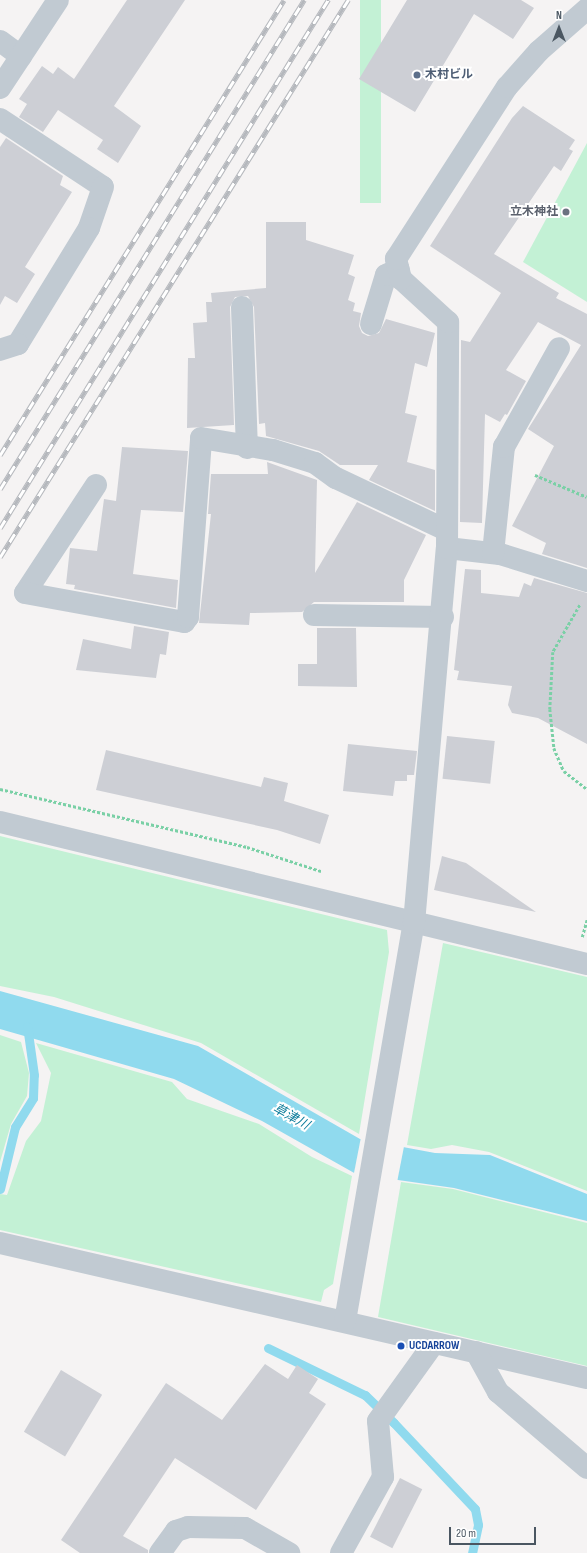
<!DOCTYPE html>
<meta charset="utf-8">
<style>
body{margin:0}
#map{position:relative;width:587px;height:1553px;overflow:hidden;background:#f5f3f3;font-family:"Sofia Sans Condensed","Noto Sans JP",sans-serif}
div>[style]{position:absolute}
.green>*{inset:0;background:#c3f1d5;transform-origin:0 0}
.water>*{inset:0;background:#90daee}
.pier>*{inset:0;background:#f5f3f3;transform-origin:0 0}
.stream>*{height:9px;margin:-4.5px;padding:0 4.5px;transform-origin:4.5px;border-radius:4.5px;background:#90daee}
.building>*{inset:0;background:#cdcfd5;transform-origin:0 0}
.path>*{height:2.5px;margin-top:-1.25px;transform-origin:0;background:repeating-linear-gradient(90deg,#7ad0a6 0 3px,transparent 0 5px)}
.minor>*{height:22px;margin:-11px;padding:0 11px;transform-origin:11px;border-radius:11px;background:#c1cad2}
.rail>*{height:4.5px;margin-top:-2.25px;transform-origin:0;background:repeating-linear-gradient(90deg,#fff 0 9px,#b5b8bd 0 18px);box-sizing:border-box;border-block:1px solid #b5b8bd}
.dots>*{width:11px;height:11px;translate:-50% -50%;box-sizing:border-box;border:2px solid #fff;border-radius:50%}
span{translate:-50% -50%;white-space:nowrap;text-align:center;line-height:1.15;-webkit-text-stroke:4px #fff;paint-order:stroke}
.service-label{font-size:12px;color:#4e5e75;font-weight:700}
.left{translate:0 -50%;text-align:left}
.worship-label{font-size:12px;color:#5b616d;font-weight:700}
.right{translate:-100% -50%;text-align:right}
.transit-label{font-size:12px;color:#164399;font-weight:700}
.water-label{font-size:13px;color:#0c7c9b;font-style:italic}
.north{position:absolute;left:539px;top:8px;width:40px;height:40px;-webkit-text-stroke:3px #fff;paint-order:stroke;rotate:0deg;font-size:11px;font-weight:700;line-height:16px;text-align:center;color:#4a5661}
.north::after{content:'';display:block;margin:auto;width:14px;height:18px;background:#4a5661;clip-path:polygon(50% 0,100% 100%,50% 72%,0 100%)}
.scale{position:absolute;left:449px;top:1527px;width:87px;height:18px;box-sizing:border-box;border:2px solid #4a5661;border-top:0;padding-left:5px;font-size:12px;line-height:14px;white-space:nowrap;color:#4a5661;-webkit-text-stroke:3px #fff;paint-order:stroke}
</style>
<div id="map">
<div class="green">
<i style="left:360px;top:0;width:21px;height:203px"></i>
<i style="clip-path:polygon(587px 143px,587px 302px,523px 262px)"></i>
<i style="clip-path:polygon(0 836px,387px 930px,389px 952px,359px 1134px,201px 1043px,54px 997px,0 986px)"></i>
<i style="clip-path:polygon(443px 943px,587px 977px,587px 1191px,489px 1152px,452px 1145px,431px 1149px,407px 1145px)"></i>
<i style="clip-path:polygon(0 1035px,21px 1042px,29px 1073px,27px 1096px,11px 1124px,0 1162px)"></i>
<i style="clip-path:polygon(36px 1043px,172px 1082px,187px 1099px,259px 1124px,312px 1157px,352px 1176px,333px 1284px,324px 1290px,321px 1302px,0 1230px,0 1194px,7px 1195px,26px 1141px,41px 1121px,51px 1073px)"></i>
<i style="clip-path:polygon(401px 1182px,453px 1189px,587px 1223px,587px 1366px,378px 1317px)"></i>
</div>
<div class="water">
<i style="clip-path:polygon(0 991px,198px 1046px,360px 1139px,435px 1153px,490px 1155px,587px 1194px,587px 1221px,454px 1188px,356px 1174px,262px 1121px,174px 1079px,0 1029px)"></i>
</div>
<div class="pier">
<i style="left:361px;top:1137px;width:44px;height:40px;rotate:11deg"></i>
</div>
<div class="stream">
<i style="left:0;top:1189px;width:64px;rotate:-76.4deg"></i>
<i style="left:15px;top:1127px;width:34px;rotate:-58deg"></i>
<i style="left:33px;top:1098px;width:23px;rotate:-88deg"></i>
<i style="left:34px;top:1075px;width:49px;rotate:-98.1deg"></i>
<i style="left:268px;top:1348px;width:108px;rotate:25.9deg"></i>
<i style="left:365px;top:1395px;width:40px;rotate:44deg"></i>
<i style="left:394px;top:1423px;width:118px;rotate:46.7deg"></i>
<i style="left:475px;top:1509px;width:16px;rotate:79deg"></i>
<i style="left:478px;top:1525px;width:29px;rotate:102deg"></i>
</div>
<div class="building">
<i style="clip-path:polygon(127px 0,185px 0,114px 106px,141px 126px,118px 163px,97px 149px,103px 140px,58px 110px,43px 132px,19px 117px,27px 104px,19px 99px,42px 66px,53px 74px,58px 67px,74px 79px)"></i>
<i style="clip-path:polygon(407px 0,521px 0,534px 8px,513px 39px,474px 14px,415px 112px,359px 79px)"></i>
<i style="clip-path:polygon(523px 106px,575px 140px,569px 149px,573px 151px,561px 171px,554px 166px,494px 254px,559px 293px,556px 298px,587px 314px,587px 568px,542px 554px,546px 543px,512px 526px,554px 446px,528px 429px,581px 345px,538px 322px,506px 370px,526px 381px,507px 415px,505px 414px,500px 422px,485px 414px,482px 523px,460px 522px,461px 340px,470px 342px,501px 293px,430px 246px,512px 118px)"></i>
<i style="clip-path:polygon(6px 138px,63px 176px,60px 185px,72px 192px,25px 267px,35px 274px,17px 303px,5px 296px,0 305px,0 147px)"></i>
<i style="clip-path:polygon(266px 222px,306px 222px,306px 240px,354px 255px,348px 274px,355px 277px,348px 300px,355px 303px,353px 311px,361px 313px,359px 326px,362px 333px,368px 336px,379px 333px,386px 319px,435px 333px,427px 367px,415px 363px,405px 413px,417px 416px,407px 462px,435px 470px,435px 511px,369px 480px,378px 465px,340px 465px,319px 451px,266px 436px,265px 423px,259px 424px,254px 307px,248px 296px,235px 297px,230px 307px,234px 425px,187px 428px,188px 358px,195px 358px,193px 323px,207px 322px,206px 302px,212px 302px,211px 293px,266px 288px)"></i>
<i style="clip-path:polygon(122px 447px,188px 451px,183px 512px,141px 510px,133px 574px,178px 580px,176px 608px,74px 589px,75px 585px,66px 584px,70px 548px,97px 551px,104px 499px,116px 501px)"></i>
<i style="clip-path:polygon(267px 462px,317px 480px,315px 573px,357px 502px,426px 535px,404px 580px,404px 602px,314px 602px,302px 612px,250px 613px,249px 625px,199px 623px,211px 514px,208px 514px,211px 474px,268px 474px)"></i>
<i style="clip-path:polygon(465px 569px,481px 570px,481px 593px,519px 597px,524px 583px,531px 586px,534px 578px,587px 593px,587px 744px,538px 718px,512px 713px,508px 705px,512px 686px,457px 680px,459px 671px,454px 670px)"></i>
<i style="clip-path:polygon(134px 626px,169px 632px,166px 655px,160px 654px,156px 678px,76px 670px,83px 639px,131px 649px)"></i>
<i style="clip-path:polygon(317px 628px,356px 628px,357px 687px,298px 686px,298px 664px,317px 664px)"></i>
<i style="left:447px;top:736px;width:48px;height:43px;rotate:6deg"></i>
<i style="clip-path:polygon(348px 744px,417px 751px,414px 775px,407px 775px,407px 781px,395px 781px,393px 796px,343px 791px)"></i>
<i style="clip-path:polygon(106px 750px,261px 787px,264px 777px,288px 783px,284px 801px,329px 815px,320px 844px,277px 830px,96px 790px)"></i>
<i style="clip-path:polygon(442px 856px,466px 863px,536px 912px,434px 890px)"></i>
<i style="clip-path:polygon(265px 1364px,288px 1379px,297px 1365px,318px 1379px,309px 1393px,326px 1404px,256px 1510px,175px 1458px,123px 1536px,148px 1550px,148px 1553px,80px 1553px,61px 1540px,166px 1383px,222px 1420px)"></i>
<i style="left:61px;top:1370px;width:48px;height:72px;rotate:31deg"></i>
<i style="left:400px;top:1478px;width:25px;height:66px;rotate:27deg"></i>
</div>
<div class="path">
<i style="left:535px;top:475px;width:56px;rotate:22.9deg"></i>
<i style="left:580px;top:605px;width:54px;rotate:119.9deg"></i>
<i style="left:553px;top:652px;width:57px;rotate:93deg"></i>
<i style="left:550px;top:709px;width:39px;rotate:84deg"></i>
<i style="left:554px;top:748px;width:25px;rotate:67deg"></i>
<i style="left:564px;top:771px;width:29px;rotate:38deg"></i>
<i style="left:0;top:789px;width:254px;rotate:13.2deg"></i>
<i style="left:247px;top:847px;width:78px;rotate:18deg"></i>
<i style="left:582px;top:937px;width:18px;rotate:-74deg"></i>
</div>
<div class="minor">
<i style="left:0;top:41px;width:26px;rotate:36deg"></i>
<i style="left:0;top:88px;width:105px;rotate:-56.6deg"></i>
<i style="left:0;top:119px;width:123px;rotate:33.4deg"></i>
<i style="left:103px;top:187px;width:43px;rotate:108.9deg"></i>
<i style="left:89px;top:228px;width:136px;rotate:121.5deg"></i>
<i style="left:18px;top:344px;width:19px;rotate:162deg"></i>
<i style="left:242px;top:307px;width:141px;rotate:88deg"></i>
<i style="left:371px;top:324px;width:51px;rotate:-73deg"></i>
<i style="left:386px;top:275px;width:14px;rotate:-25deg"></i>
<i style="left:96px;top:485px;width:129px;rotate:123.3deg"></i>
<i style="left:25px;top:593px;width:162px;rotate:10.3deg"></i>
<i style="left:184px;top:622px;width:6px;rotate:-51deg"></i>
<i style="left:188px;top:617px;width:179px;rotate:-85.8deg"></i>
<i style="left:201px;top:438px;width:73px;rotate:9.5deg"></i>
<i style="left:273px;top:450px;width:44px;rotate:17.2deg"></i>
<i style="left:315px;top:463px;width:26px;rotate:36deg"></i>
<i style="left:336px;top:478px;width:122px;rotate:25.3deg"></i>
<i style="left:447px;top:548px;width:53px;rotate:6.5deg"></i>
<i style="left:500px;top:554px;width:91px;rotate:17.2deg"></i>
<i style="left:493px;top:553px;width:107px;rotate:-84.1deg"></i>
<i style="left:504px;top:447px;width:113px;rotate:-60.9deg"></i>
<i style="left:314px;top:615px;width:129px;rotate:0.9deg"></i>
<i style="left:0;top:822px;width:604px;rotate:13.6deg"></i>
<i style="left:0;top:1243px;width:602px;rotate:12.95deg"></i>
<i style="left:345px;top:1321px;width:404px;rotate:-80.2deg"></i>
<i style="left:414px;top:923px;width:376px;rotate:-85deg"></i>
<i style="left:447px;top:548px;width:226px;rotate:-89.7deg"></i>
<i style="left:448px;top:322px;width:64px;rotate:-137.5deg"></i>
<i style="left:401px;top:279px;width:21px;rotate:-104deg"></i>
<i style="left:396px;top:259px;width:205px;rotate:-57.2deg"></i>
<i style="left:507px;top:87px;width:48px;rotate:-48.4deg"></i>
<i style="left:539px;top:51px;width:64px;rotate:-41.2deg"></i>
<i style="left:476px;top:1352px;width:46px;rotate:61.2deg"></i>
<i style="left:498px;top:1392px;width:117px;rotate:40.5deg"></i>
<i style="left:160px;top:1553px;width:27px;rotate:-54deg"></i>
<i style="left:176px;top:1531px;width:13px;rotate:-18deg"></i>
<i style="left:188px;top:1527px;width:57px;rotate:1deg"></i>
<i style="left:245px;top:1528px;width:51px;rotate:29.6deg"></i>
<i style="left:341px;top:1553px;width:87px;rotate:-61.1deg"></i>
<i style="left:383px;top:1477px;width:56px;rotate:-95.1deg"></i>
<i style="left:378px;top:1421px;width:96px;rotate:-54.3deg"></i>
</div>
<div class="rail">
<i style="left:0;top:455px;width:536px;rotate:-58.03deg"></i>
<i style="left:0;top:489px;width:576px;rotate:-58.13deg"></i>
<i style="left:0;top:528px;width:622px;rotate:-58.15deg"></i>
<i style="left:0;top:557px;width:657px;rotate:-58deg"></i>
</div>
<div class="dots">
<i style="left:417px;top:75px;background:#5c6f8a"></i>
<i style="left:566px;top:212px;background:#6b7280"></i>
<i style="left:401px;top:1346px;background:#1a4fb4"></i>
</div>
<div class="service-label">
<span class="left" style="left:425px;top:75px">木村ビル</span>
</div>
<div class="worship-label">
<span class="right" style="left:558px;top:212px">立木神社</span>
</div>
<div class="transit-label">
<span class="left" style="left:409px;top:1346px">UCDARROW</span>
</div>
<div class="water-label">
<span style="left:291px;top:1117px;rotate:29deg">草津川</span>
</div>
<div class="north">N</div>
<div class="scale">20 m</div>
</div>
